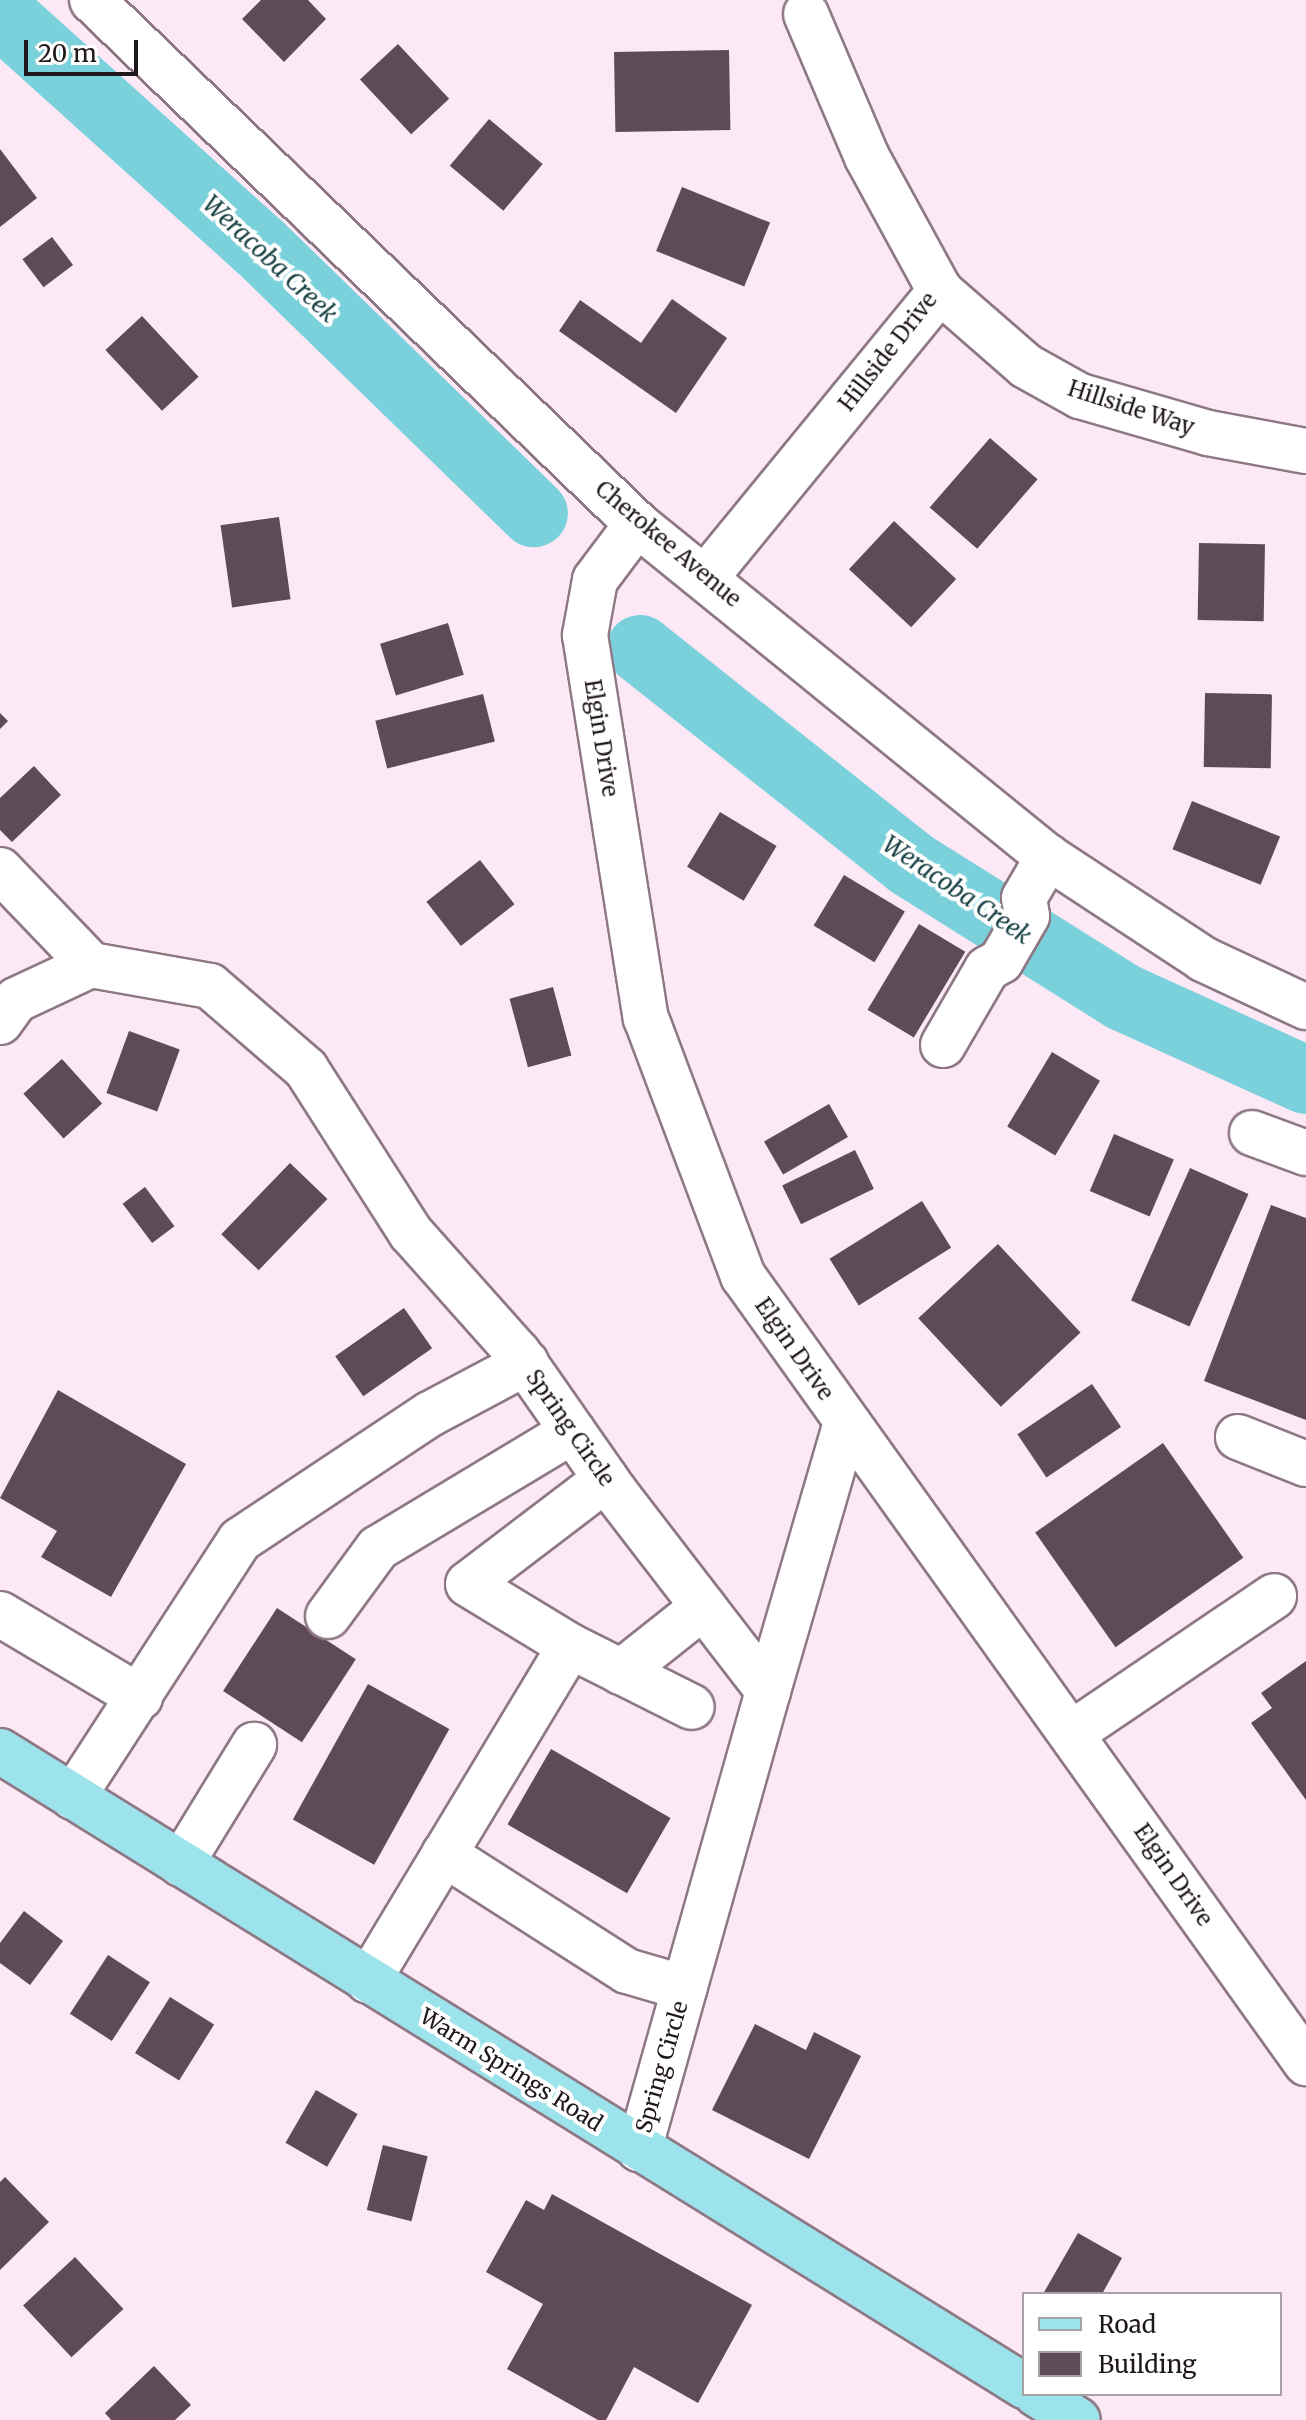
<!DOCTYPE html>
<style>
body{margin:0}
#map{position:relative;width:1306px;height:2420px;overflow:hidden;background:#fde9f5;font-family:Merriweather,serif}
div>[style]{position:absolute}
.river>*{height:68px;margin:-34px;padding:0 34px;transform-origin:34px;border-radius:34px;background:#7ad1dc}
.building>*{inset:0;background:#5f4a57;transform-origin:0 0}
.roads{filter:drop-shadow(2px 0 #8e7885) drop-shadow(-2px 0 #8e7885) drop-shadow(0 2px #8e7885) drop-shadow(0 -2px #8e7885)}
.minor>*{height:44px;margin:-22px;padding:0 22px;transform-origin:22px;border-radius:22px;background:#fff}
.major>*{height:44px;margin:-22px;padding:0 22px;transform-origin:22px;border-radius:22px;background:#9de3eb}
span{translate:-50% -50%;white-space:nowrap;text-align:center;line-height:1.15;-webkit-text-stroke:8px #fff;paint-order:stroke}
.street-label{font-size:22px;color:#1f171c}
.water-label{font-size:24px;color:#194247;font-style:italic}
.legend{position:absolute;left:1022px;top:2292px;width:260px;height:104px;box-sizing:border-box;background:#fff;border:2px solid #a5a2a4;margin:0;padding:10px 14px;list-style:none;font-size:24px;color:#1f171c}
.legend li{display:flex;align-items:center;gap:16px;height:40px}
.legend b{width:40px;border:2px solid #a5a2a4}
.scale{position:absolute;left:24px;top:40px;width:114px;height:36px;box-sizing:border-box;border:4px solid #1f171c;border-top:0;padding-left:10px;font-size:24px;line-height:28px;white-space:nowrap;color:#1f171c;-webkit-text-stroke:6px #fff;paint-order:stroke}
</style>
<div id="map">
<div class="river">
<i style="left:0;top:13px;width:350px;rotate:42deg"></i>
<i style="left:260px;top:247px;width:382px;rotate:44.2deg"></i>
<i style="left:640px;top:649px;width:346px;rotate:38.4deg"></i>
<i style="left:911px;top:864px;width:250px;rotate:32.1deg"></i>
<i style="left:1123px;top:997px;width:201px;rotate:24.4deg"></i>
</div>
<div class="building">
<i style="clip-path:polygon(261px 0,308px 0,326px 19px,284px 62px,242px 19px)"></i>
<i style="left:398px;top:44px;width:75px;height:52px;rotate:47deg"></i>
<i style="left:729px;top:50px;width:80px;height:115px;rotate:89deg"></i>
<i style="left:489px;top:119px;width:70px;height:61px;rotate:40deg"></i>
<i style="clip-path:polygon(0 149px,37px 198px,0 227px)"></i>
<i style="left:682px;top:187px;width:95px;height:69px;rotate:22deg"></i>
<i style="left:52px;top:237px;width:35px;height:37px;rotate:53deg"></i>
<i style="clip-path:polygon(672px 299px,727px 338px,676px 413px,559px 331px,580px 300px,641px 343px)"></i>
<i style="left:142px;top:316px;width:83px;height:50px;rotate:47deg"></i>
<i style="left:990px;top:438px;width:63px;height:92px;rotate:41deg"></i>
<i style="left:279px;top:517px;width:83px;height:59px;rotate:82deg"></i>
<i style="left:894px;top:521px;width:85px;height:66px;rotate:43deg"></i>
<i style="left:1199px;top:543px;width:66px;height:77px;rotate:1deg"></i>
<i style="left:448px;top:623px;width:54px;height:71px;rotate:73deg"></i>
<i style="left:1205px;top:693px;width:67px;height:74px;rotate:1deg"></i>
<i style="left:483px;top:694px;width:49px;height:111px;rotate:76deg"></i>
<i style="clip-path:polygon(0 713px,8px 721px,0 729px)"></i>
<i style="clip-path:polygon(34px 766px,61px 795px,12px 842px,0 830px,0 798px)"></i>
<i style="left:1192px;top:801px;width:95px;height:52px;rotate:22deg"></i>
<i style="left:720px;top:812px;width:66px;height:64px;rotate:31deg"></i>
<i style="left:480px;top:860px;width:56px;height:68px;rotate:52deg"></i>
<i style="left:844px;top:875px;width:71px;height:59px;rotate:31deg"></i>
<i style="left:919px;top:924px;width:54px;height:100px;rotate:31deg"></i>
<i style="left:553px;top:987px;width:71px;height:45px;rotate:75deg"></i>
<i style="left:129px;top:1031px;width:54px;height:66px;rotate:20deg"></i>
<i style="left:1052px;top:1052px;width:56px;height:87px;rotate:31deg"></i>
<i style="left:62px;top:1059px;width:60px;height:52px;rotate:48deg"></i>
<i style="left:829px;top:1104px;width:38px;height:75px;rotate:60deg"></i>
<i style="left:1114px;top:1134px;width:65px;height:62px;rotate:23deg"></i>
<i style="left:855px;top:1150px;width:43px;height:81px;rotate:64deg"></i>
<i style="left:290px;top:1163px;width:52px;height:99px;rotate:44deg"></i>
<i style="left:1190px;top:1168px;width:64px;height:145px;rotate:24deg"></i>
<i style="left:145px;top:1187px;width:49px;height:28px;rotate:53deg"></i>
<i style="left:922px;top:1201px;width:55px;height:109px;rotate:58deg"></i>
<i style="clip-path:polygon(1271px 1205px,1306px 1218px,1306px 1420px,1204px 1381px)"></i>
<i style="left:998px;top:1244px;width:121px;height:109px;rotate:47deg"></i>
<i style="left:404px;top:1308px;width:49px;height:84px;rotate:55deg"></i>
<i style="left:1092px;top:1384px;width:52px;height:90px;rotate:56deg"></i>
<i style="clip-path:polygon(58px 1390px,186px 1464px,111px 1597px,41px 1557px,57px 1531px,0 1498px)"></i>
<i style="left:1163px;top:1443px;width:140px;height:156px;rotate:55deg"></i>
<i style="left:277px;top:1608px;width:94px;height:99px;rotate:33deg"></i>
<i style="clip-path:polygon(1306px 1661px,1306px 1800px,1251px 1723px,1272px 1708px,1261px 1693px)"></i>
<i style="left:368px;top:1684px;width:93px;height:155px;rotate:29deg"></i>
<i style="left:551px;top:1749px;width:138px;height:87px;rotate:30deg"></i>
<i style="clip-path:polygon(24px 1911px,63px 1941px,30px 1985px,0 1963px,0 1943px)"></i>
<i style="left:108px;top:1955px;width:50px;height:70px;rotate:33deg"></i>
<i style="left:170px;top:1997px;width:52px;height:66px;rotate:32deg"></i>
<i style="clip-path:polygon(755px 2024px,806px 2050px,814px 2032px,861px 2056px,809px 2159px,712px 2110px)"></i>
<i style="left:316px;top:2090px;width:48px;height:61px;rotate:30deg"></i>
<i style="left:383px;top:2145px;width:46px;height:67px;rotate:14deg"></i>
<i style="clip-path:polygon(5px 2177px,49px 2222px,0 2270px,0 2182px)"></i>
<i style="clip-path:polygon(552px 2194px,752px 2305px,698px 2403px,634px 2367px,606px 2420px,598px 2420px,507px 2369px,543px 2304px,486px 2272px,526px 2200px,544px 2210px)"></i>
<i style="clip-path:polygon(1078px 2233px,1122px 2258px,1102px 2294px,1043px 2294px)"></i>
<i style="left:75px;top:2257px;width:71px;height:71px;rotate:47deg"></i>
<i style="clip-path:polygon(154px 2366px,191px 2405px,175px 2420px,111px 2420px,105px 2413px)"></i>
</div>
<div class="roads">
<div class="minor">
<i style="left:92px;top:0;width:756px;rotate:43.87deg"></i>
<i style="left:637px;top:524px;width:529px;rotate:39.02deg"></i>
<i style="left:1048px;top:857px;width:186px;rotate:33.3deg"></i>
<i style="left:1203px;top:959px;width:114px;rotate:25deg"></i>
<i style="left:806px;top:14px;width:155px;rotate:66.9deg"></i>
<i style="left:867px;top:157px;width:153px;rotate:61.4deg"></i>
<i style="left:940px;top:291px;width:114px;rotate:41.1deg"></i>
<i style="left:1026px;top:366px;width:62px;rotate:29.1deg"></i>
<i style="left:1080px;top:396px;width:133px;rotate:16.1deg"></i>
<i style="left:1208px;top:433px;width:100px;rotate:10.4deg"></i>
<i style="left:637px;top:524px;width:70px;rotate:126.9deg"></i>
<i style="left:595px;top:580px;width:56px;rotate:100.3deg"></i>
<i style="left:585px;top:635px;width:388px;rotate:81deg"></i>
<i style="left:646px;top:1018px;width:276px;rotate:69.4deg"></i>
<i style="left:743px;top:1276px;width:968px;rotate:54.42deg"></i>
<i style="left:706px;top:577px;width:370px;rotate:-50.7deg"></i>
<i style="left:0;top:870px;width:132px;rotate:46.2deg"></i>
<i style="left:0;top:1022px;width:27px;rotate:-54deg"></i>
<i style="left:16px;top:1000px;width:83px;rotate:-25deg"></i>
<i style="left:91px;top:965px;width:121px;rotate:10deg"></i>
<i style="left:210px;top:986px;width:127px;rotate:40.8deg"></i>
<i style="left:306px;top:1069px;width:195px;rotate:57.4deg"></i>
<i style="left:411px;top:1233px;width:161px;rotate:48.3deg"></i>
<i style="left:518px;top:1353px;width:169px;rotate:55.1deg"></i>
<i style="left:615px;top:1492px;width:251px;rotate:52.4deg"></i>
<i style="left:768px;top:1691px;width:476px;rotate:105.7deg"></i>
<i style="left:943px;top:1045px;width:88px;rotate:-59.9deg"></i>
<i style="left:987px;top:969px;width:16px;rotate:-30deg"></i>
<i style="left:1001px;top:961px;width:52px;rotate:-60deg"></i>
<i style="left:1027px;top:916px;width:18px;rotate:-99deg"></i>
<i style="left:1024px;top:898px;width:48px;rotate:-59.7deg"></i>
<i style="left:1252px;top:1133px;width:58px;rotate:20.3deg"></i>
<i style="left:1238px;top:1437px;width:73px;rotate:21.7deg"></i>
<i style="left:606px;top:1479px;width:173px;rotate:142.7deg"></i>
<i style="left:468px;top:1584px;width:119px;rotate:31.3deg"></i>
<i style="left:570px;top:1646px;width:136px;rotate:26.6deg"></i>
<i style="left:0;top:1614px;width:163px;rotate:30.7deg"></i>
<i style="left:328px;top:1616px;width:84px;rotate:-53.7deg"></i>
<i style="left:378px;top:1548px;width:227px;rotate:-31deg"></i>
<i style="left:621px;top:1672px;width:105px;rotate:-38.4deg"></i>
<i style="left:768px;top:1691px;width:279px;rotate:-73.8deg"></i>
<i style="left:1072px;top:1733px;width:244px;rotate:-34.1deg"></i>
<i style="left:73px;top:1797px;width:306px;rotate:-57deg"></i>
<i style="left:240px;top:1540px;width:228px;rotate:-33.6deg"></i>
<i style="left:430px;top:1414px;width:109px;rotate:-28deg"></i>
<i style="left:444px;top:1854px;width:217px;rotate:32.6deg"></i>
<i style="left:627px;top:1971px;width:60px;rotate:16.3deg"></i>
<i style="left:181px;top:1864px;width:140px;rotate:-58.5deg"></i>
<i style="left:368px;top:1981px;width:391px;rotate:-58.9deg"></i>
</div>
<div class="major">
<i style="left:0;top:1751px;width:1205px;rotate:31.8deg"></i>
<i style="left:1036px;top:2394px;width:49px;rotate:31.8deg"></i>
</div>
</div>
<div class="street-label">
<span style="left:888px;top:352px;rotate:-52deg">Hillside Drive</span>
<span style="left:1131px;top:408px;rotate:18deg">Hillside Way</span>
<span style="left:668px;top:544px;rotate:40deg">Cherokee Avenue</span>
<span style="left:601px;top:738px;rotate:81deg">Elgin Drive</span>
<span style="left:794px;top:1349px;rotate:55deg">Elgin Drive</span>
<span style="left:570px;top:1428px;rotate:55deg">Spring Circle</span>
<span style="left:1173px;top:1875px;rotate:55deg">Elgin Drive</span>
<span style="left:662px;top:2067px;rotate:-74deg">Spring Circle</span>
<span style="left:511px;top:2070px;rotate:32deg">Warm Springs Road</span>
</div>
<div class="water-label">
<span style="left:270px;top:259px;rotate:43deg">Weracoba Creek</span>
<span style="left:957px;top:890px;rotate:34deg">Weracoba Creek</span>
</div>
<ul class="legend">
<li><b style="height:10px;background:#9de3eb"></b>Road</li>
<li><b style="height:22px;background:#5f4a57"></b>Building</li>
</ul>
<div class="scale">20 m</div>
</div>
